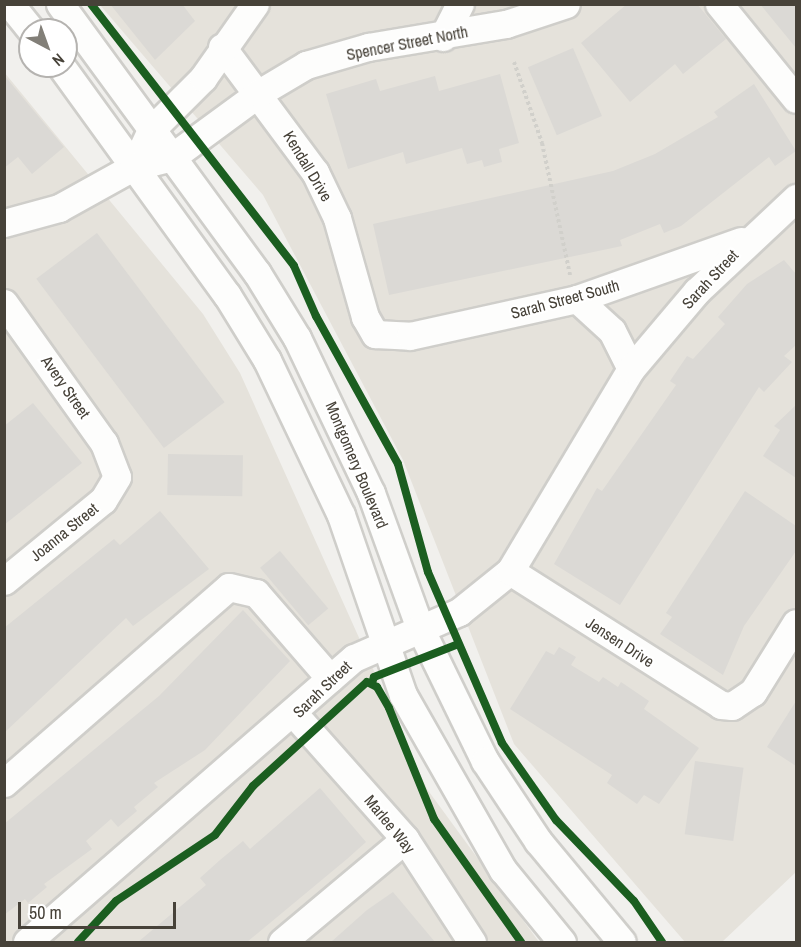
<!DOCTYPE html>
<style>
body{margin:0}
#map{position:relative;width:801px;height:947px;overflow:hidden;background:#f1f0ed;font-family:"Archivo Narrow",sans-serif}
div>[style]{position:absolute}
.residential>*{inset:0;background:#e5e2db}
.building>*{inset:0;background:#dbd9d5;transform-origin:0 0}
.path>*{height:4px;margin-top:-2px;transform-origin:0;background:repeating-linear-gradient(90deg,#d1d0cb 0 3px,transparent 0 6px)}
.roads{filter:drop-shadow(2px 0 #cfceca) drop-shadow(-2px 0 #cfceca) drop-shadow(0 2px #cfceca) drop-shadow(0 -2px #cfceca)}
.minor>*{height:27px;margin:-13.5px;padding:0 13.5px;transform-origin:13.5px;border-radius:13.5px;background:#fdfdfc}
.cycleway>*{height:8px;margin:-4px;padding:0 4px;transform-origin:4px;border-radius:4px;background:#1b5e20}
span{translate:-50% -50%;white-space:nowrap;text-align:center;line-height:1.15;-webkit-text-stroke:4.5px #fff;paint-order:stroke}
.street-label{font-size:16px;color:#474239}
.frame{position:absolute;inset:0;border:6px solid #474239;pointer-events:none}
.north{position:absolute;left:18px;top:18px;width:60px;height:60px;box-sizing:border-box;background:#fff;border:2px solid #b5b3b0;border-radius:50%;rotate:139deg;font-size:16px;font-weight:700;line-height:24px;text-align:center;color:#474239}
.north::after{content:'';display:block;margin:auto;width:21px;height:27px;background:#827f78;clip-path:polygon(50% 0,100% 100%,50% 72%,0 100%)}
.scale{position:absolute;left:18px;top:902px;width:158px;height:27px;box-sizing:border-box;border:3px solid #474239;border-top:0;padding-left:8px;font-size:18px;line-height:21px;white-space:nowrap;color:#474239;-webkit-text-stroke:4px #fff;paint-order:stroke}
</style>
<div id="map">
<div class="residential">
<i style="clip-path:polygon(100px 5px,796px 5px,796px 872px,722px 942px,685px 942px,514px 744px,403px 460px,263px 195px)"></i>
<i style="clip-path:polygon(4px 72px,203px 314px,240px 373px,427px 789px,539px 942px,5px 942px)"></i>
</div>
<div class="building">
<i style="clip-path:polygon(110px 4px,182px 4px,195px 21px,155px 60px)"></i>
<i style="clip-path:polygon(627px 4px,697px 4px,726px 39px,683px 74px,675px 64px,630px 102px,581px 43px)"></i>
<i style="clip-path:polygon(760px 4px,796px 4px,796px 48px)"></i>
<i style="left:573px;top:48px;width:74px;height:49px;rotate:67deg"></i>
<i style="clip-path:polygon(500px 74px,519px 143px,499px 149px,502px 162px,484px 167px,482px 160px,467px 164px,462px 148px,406px 164px,403px 152px,348px 169px,326px 94px,376px 79px,380px 91px,435px 76px,439px 91px)"></i>
<i style="clip-path:polygon(4px 75px,64px 147px,32px 174px,18px 157px,4px 168px)"></i>
<i style="clip-path:polygon(754px 84px,796px 151px,775px 166px,769px 157px,681px 226px,664px 233px,660px 224px,620px 240px,622px 246px,389px 295px,373px 224px,613px 171px,655px 154px,718px 117px,714px 112px)"></i>
<i style="left:97px;top:233px;width:212px;height:76px;rotate:53deg"></i>
<i style="clip-path:polygon(784px 260px,796px 274px,796px 345px,784px 356px,792px 362px,764px 392px,759px 387px,620px 605px,554px 564px,597px 488px,602px 491px,676px 385px,670px 381px,687px 356px,693px 359px,725px 324px,718px 317px,747px 284px)"></i>
<i style="clip-path:polygon(33px 403px,82px 463px,4px 525px,4px 426px)"></i>
<i style="clip-path:polygon(796px 405px,796px 478px,763px 456px,780px 430px,774px 426px)"></i>
<i style="left:168px;top:454px;width:75px;height:41px;rotate:1deg"></i>
<i style="clip-path:polygon(745px 491px,796px 526px,796px 551px,744px 626px,723px 675px,660px 634px,672px 617px,666px 613px)"></i>
<i style="clip-path:polygon(160px 511px,209px 569px,133px 626px,126px 618px,4px 733px,4px 628px,114px 539px,120px 545px)"></i>
<i style="left:280px;top:551px;width:75px;height:26px;rotate:50deg"></i>
<i style="clip-path:polygon(243px 610px,290px 661px,205px 750px,154px 783px,158px 787px,134px 807px,137px 811px,118px 827px,111px 819px,86px 841px,92px 849px,44px 884px,47px 887px,28px 903px,25px 899px,4px 915px,4px 824px,159px 696px)"></i>
<i style="clip-path:polygon(559px 647px,576px 657px,571px 665px,599px 682px,603px 677px,618px 687px,621px 682px,649px 701px,644px 709px,699px 748px,659px 804px,644px 795px,637px 804px,607px 783px,612px 775px,510px 709px,546px 651px,554px 655px)"></i>
<i style="clip-path:polygon(796px 701px,796px 766px,767px 747px)"></i>
<i style="left:695px;top:761px;width:49px;height:74px;rotate:8deg"></i>
<i style="clip-path:polygon(320px 788px,366px 842px,347px 859px,247px 942px,138px 942px,206px 885px,200px 878px,220px 860px,243px 841px,250px 849px)"></i>
<i style="clip-path:polygon(393px 892px,435px 942px,331px 942px,367px 910px)"></i>
</div>
<div class="path">
<i style="left:514px;top:62px;width:86px;rotate:70.9deg"></i>
<i style="left:542px;top:143px;width:135px;rotate:78deg"></i>
</div>
<div class="roads">
<div class="minor">
<i style="left:10px;top:4px;width:33px;rotate:51deg"></i>
<i style="left:60px;top:4px;width:333px;rotate:53.8deg"></i>
<i style="left:257px;top:273px;width:76px;rotate:58.4deg"></i>
<i style="left:297px;top:338px;width:172px;rotate:64.5deg"></i>
<i style="left:371px;top:493px;width:144px;rotate:70.1deg"></i>
<i style="left:420px;top:628px;width:148px;rotate:64deg"></i>
<i style="left:485px;top:761px;width:96px;rotate:56.5deg"></i>
<i style="left:538px;top:841px;width:131px;rotate:50.3deg"></i>
<i style="left:719px;top:4px;width:122px;rotate:51deg"></i>
<i style="left:443px;top:37px;width:37px;rotate:-63deg"></i>
<i style="left:222px;top:47px;width:156px;rotate:53.4deg"></i>
<i style="left:315px;top:172px;width:51px;rotate:64.4deg"></i>
<i style="left:337px;top:218px;width:103px;rotate:74.2deg"></i>
<i style="left:365px;top:317px;width:20px;rotate:60deg"></i>
<i style="left:375px;top:334px;width:35px;rotate:3deg"></i>
<i style="left:410px;top:336px;width:171px;rotate:-12.5deg"></i>
<i style="left:577px;top:299px;width:174px;rotate:-19.5deg"></i>
<i style="left:61px;top:66px;width:283px;rotate:54.1deg"></i>
<i style="left:227px;top:295px;width:76px;rotate:58.4deg"></i>
<i style="left:267px;top:360px;width:172px;rotate:64.5deg"></i>
<i style="left:341px;top:515px;width:190px;rotate:71deg"></i>
<i style="left:403px;top:695px;width:202px;rotate:60.3deg"></i>
<i style="left:503px;top:870px;width:93px;rotate:50.7deg"></i>
<i style="left:144px;top:145px;width:17px;rotate:-65deg"></i>
<i style="left:151px;top:130px;width:74px;rotate:-45deg"></i>
<i style="left:203px;top:78px;width:90px;rotate:-54.9deg"></i>
<i style="left:4px;top:223px;width:57px;rotate:-15.3deg"></i>
<i style="left:59px;top:208px;width:85px;rotate:-29deg"></i>
<i style="left:133px;top:167px;width:40px;rotate:-14.4deg"></i>
<i style="left:172px;top:157px;width:108px;rotate:-36.3deg"></i>
<i style="left:259px;top:93px;width:55px;rotate:-30.8deg"></i>
<i style="left:306px;top:65px;width:65px;rotate:-16.2deg"></i>
<i style="left:368px;top:47px;width:140px;rotate:-9.5deg"></i>
<i style="left:506px;top:24px;width:63px;rotate:-18.4deg"></i>
<i style="left:577px;top:299px;width:47px;rotate:42.4deg"></i>
<i style="left:612px;top:331px;width:42px;rotate:63.4deg"></i>
<i style="left:4px;top:303px;width:172px;rotate:54.5deg"></i>
<i style="left:104px;top:443px;width:36px;rotate:69deg"></i>
<i style="left:117px;top:477px;width:27px;rotate:121deg"></i>
<i style="left:103px;top:500px;width:128px;rotate:140.7deg"></i>
<i style="left:510px;top:571px;width:250px;rotate:32.4deg"></i>
<i style="left:721px;top:705px;width:11px;rotate:5deg"></i>
<i style="left:732px;top:706px;width:25px;rotate:-34deg"></i>
<i style="left:753px;top:692px;width:81px;rotate:-58.1deg"></i>
<i style="left:295px;top:715px;width:166px;rotate:48.4deg"></i>
<i style="left:405px;top:839px;width:123px;rotate:57deg"></i>
<i style="left:4px;top:783px;width:298px;rotate:-41.1deg"></i>
<i style="left:229px;top:587px;width:28px;rotate:13deg"></i>
<i style="left:256px;top:593px;width:113px;rotate:49deg"></i>
<i style="left:27px;top:942px;width:433px;rotate:-41deg"></i>
<i style="left:354px;top:658px;width:115px;rotate:-23.7deg"></i>
<i style="left:459px;top:612px;width:65px;rotate:-38.8deg"></i>
<i style="left:510px;top:571px;width:235px;rotate:-59.1deg"></i>
<i style="left:631px;top:369px;width:102px;rotate:-49.8deg"></i>
<i style="left:697px;top:291px;width:136px;rotate:-43.2deg"></i>
<i style="left:282px;top:942px;width:160px;rotate:-39.9deg"></i>
</div>
</div>
<div class="cycleway">
<i style="left:91px;top:4px;width:331px;rotate:52.2deg"></i>
<i style="left:294px;top:266px;width:55px;rotate:66.3deg"></i>
<i style="left:316px;top:316px;width:169px;rotate:61deg"></i>
<i style="left:398px;top:464px;width:112px;rotate:74.5deg"></i>
<i style="left:428px;top:572px;width:186px;rotate:66.6deg"></i>
<i style="left:502px;top:743px;width:94px;rotate:55deg"></i>
<i style="left:556px;top:820px;width:112px;rotate:46.1deg"></i>
<i style="left:634px;top:901px;width:50px;rotate:55.7deg"></i>
<i style="left:372px;top:683px;width:6px;rotate:-72deg"></i>
<i style="left:374px;top:677px;width:90px;rotate:-21.4deg"></i>
<i style="left:78px;top:942px;width:56px;rotate:-47.2deg"></i>
<i style="left:116px;top:901px;width:119px;rotate:-33.7deg"></i>
<i style="left:215px;top:835px;width:62px;rotate:-52.2deg"></i>
<i style="left:253px;top:786px;width:154px;rotate:-42.4deg"></i>
<i style="left:367px;top:682px;width:11px;rotate:27deg"></i>
<i style="left:377px;top:687px;width:24px;rotate:60deg"></i>
<i style="left:389px;top:708px;width:120px;rotate:67.9deg"></i>
<i style="left:434px;top:819px;width:151px;rotate:54.7deg"></i>
</div>
<div class="street-label">
<span style="left:407px;top:43px;rotate:-11deg">Spencer Street North</span>
<span style="left:308px;top:166px;rotate:59deg">Kendall Drive</span>
<span style="left:710px;top:279px;rotate:-47deg">Sarah Street</span>
<span style="left:565px;top:299px;rotate:-15deg">Sarah Street South</span>
<span style="left:66px;top:387px;rotate:55deg">Avery Street</span>
<span style="left:357px;top:465px;rotate:67deg">Montgomery Boulevard</span>
<span style="left:64px;top:532px;rotate:-39deg">Joanna Street</span>
<span style="left:620px;top:642px;rotate:33deg">Jensen Drive</span>
<span style="left:322px;top:689px;rotate:-44deg">Sarah Street</span>
<span style="left:390px;top:824px;rotate:51deg">Marlee Way</span>
</div>
<div class="frame"></div>
<div class="north">N</div>
<div class="scale">50 m</div>
</div>
